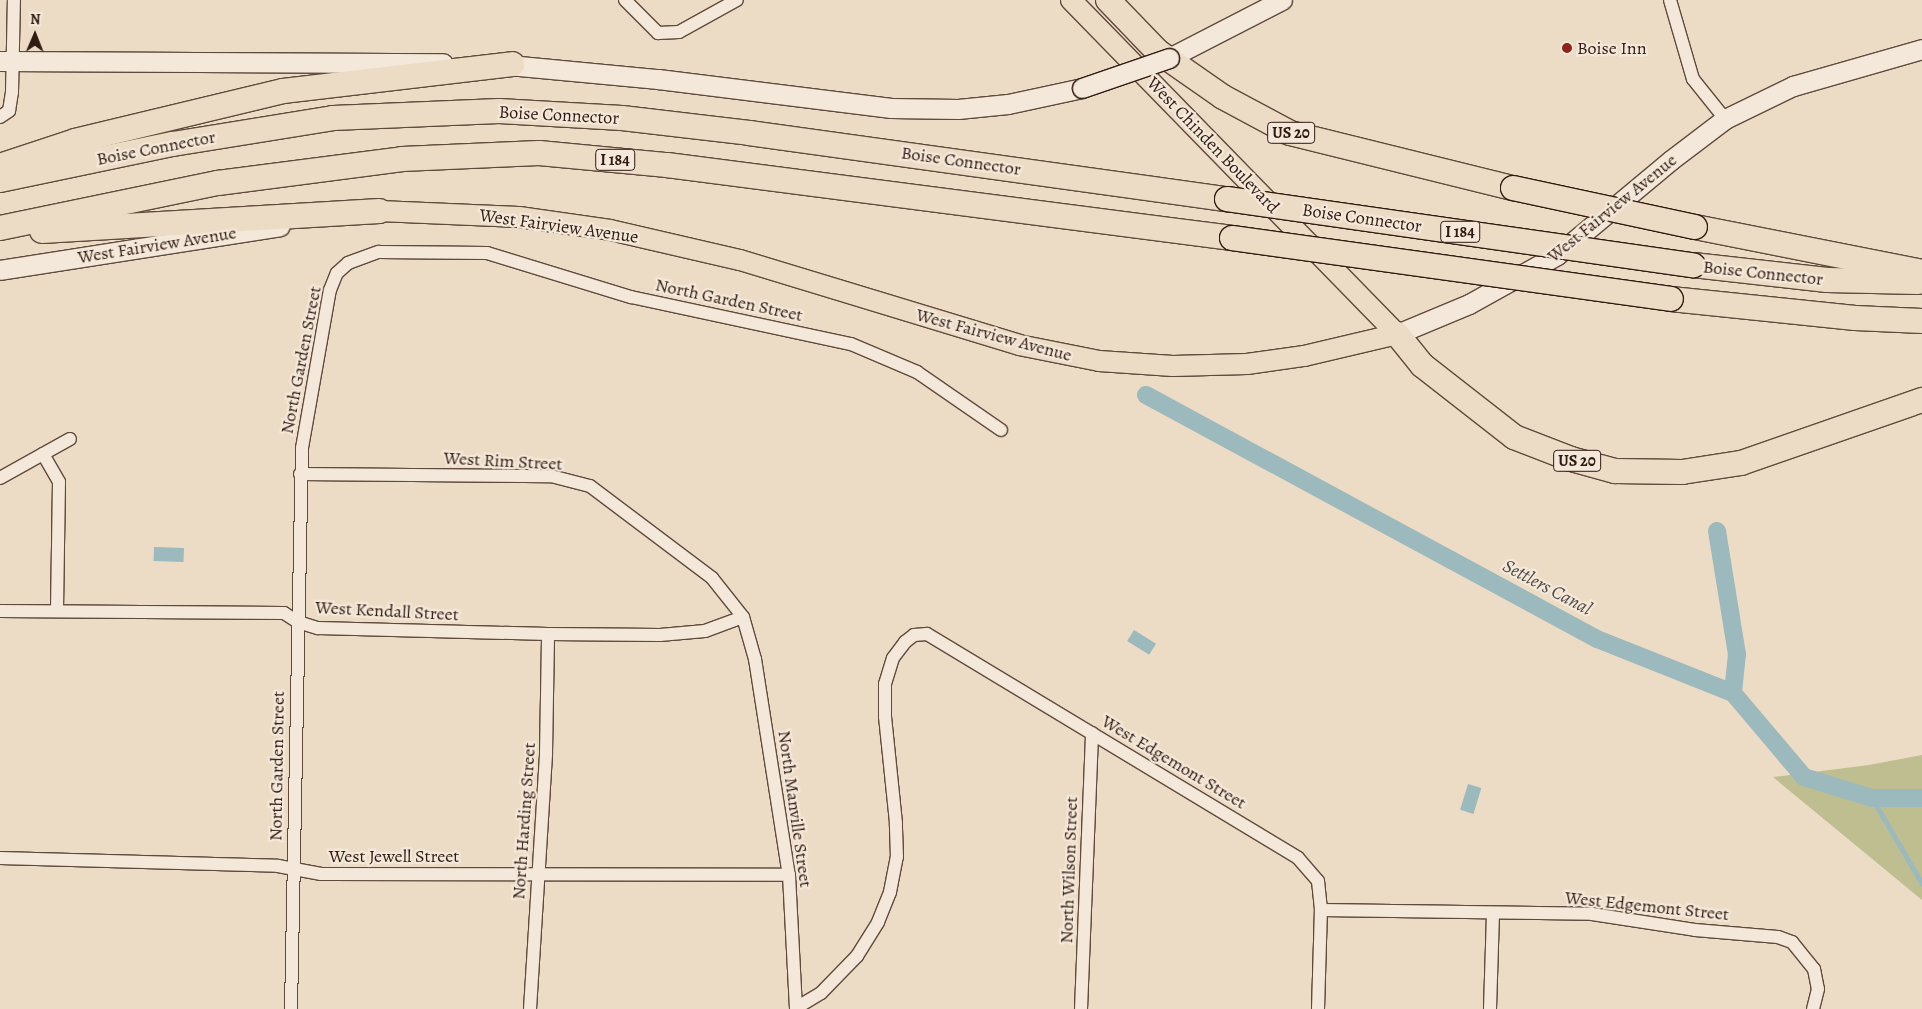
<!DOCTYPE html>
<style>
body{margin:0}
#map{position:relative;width:1922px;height:1009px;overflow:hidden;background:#eddcc5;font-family:Alegreya,serif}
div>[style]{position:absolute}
.green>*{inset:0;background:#bfbe90}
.water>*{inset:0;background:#9cb9bd;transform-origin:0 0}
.stream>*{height:5px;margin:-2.5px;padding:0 2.5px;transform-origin:2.5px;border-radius:2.5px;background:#9cb9bd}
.canal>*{height:18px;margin:-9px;padding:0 9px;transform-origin:9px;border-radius:9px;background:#9cb9bd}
.roads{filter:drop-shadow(1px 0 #604a3d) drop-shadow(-1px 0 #604a3d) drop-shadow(0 1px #604a3d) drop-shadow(0 -1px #604a3d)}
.street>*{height:12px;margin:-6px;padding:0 6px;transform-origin:6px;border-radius:6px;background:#f3e8d9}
.secondary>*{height:19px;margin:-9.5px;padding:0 9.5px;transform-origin:9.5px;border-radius:9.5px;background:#f3e8d9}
.primary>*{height:20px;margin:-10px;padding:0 10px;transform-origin:10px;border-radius:10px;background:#eddcc5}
.highway>*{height:24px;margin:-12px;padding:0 12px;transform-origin:12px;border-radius:12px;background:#eddcc5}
.bridges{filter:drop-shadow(1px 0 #311a10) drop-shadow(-1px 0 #311a10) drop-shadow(0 1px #311a10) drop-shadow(0 -1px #311a10)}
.secondary-bridge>*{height:19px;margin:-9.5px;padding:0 9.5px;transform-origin:9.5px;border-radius:9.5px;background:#f3e8d9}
.highway-bridge>*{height:24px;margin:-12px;padding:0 12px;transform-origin:12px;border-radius:12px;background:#eddcc5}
.dots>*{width:14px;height:14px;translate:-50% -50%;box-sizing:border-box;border:2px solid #f3e8d9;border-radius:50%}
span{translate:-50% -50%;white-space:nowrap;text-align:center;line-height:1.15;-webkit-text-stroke:4.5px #f3e8d9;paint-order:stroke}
.shield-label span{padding:1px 4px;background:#f3e8d9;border:1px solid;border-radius:4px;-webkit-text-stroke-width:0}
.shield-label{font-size:16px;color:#311a10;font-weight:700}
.poi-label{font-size:18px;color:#311a10}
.left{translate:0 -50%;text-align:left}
.street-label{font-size:18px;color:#311a10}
.water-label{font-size:19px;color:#514a44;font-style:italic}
.north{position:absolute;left:10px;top:10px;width:50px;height:50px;-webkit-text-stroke:4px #f3e8d9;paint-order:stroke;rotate:1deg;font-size:14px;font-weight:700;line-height:20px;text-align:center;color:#311a10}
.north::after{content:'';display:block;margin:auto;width:18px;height:22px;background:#311a10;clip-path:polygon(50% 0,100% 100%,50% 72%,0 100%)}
</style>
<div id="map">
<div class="green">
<i style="clip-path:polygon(1922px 755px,1922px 900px,1773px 777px,1869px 765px)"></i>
</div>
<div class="water">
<i style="left:154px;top:547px;width:30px;height:14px;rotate:2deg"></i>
<i style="left:1134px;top:630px;width:26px;height:13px;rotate:32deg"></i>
<i style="left:1468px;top:784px;width:14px;height:27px;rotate:17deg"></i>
</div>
<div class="stream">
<i style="left:1872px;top:798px;width:99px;rotate:59.8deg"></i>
</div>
<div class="canal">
<i style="left:1146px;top:395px;width:513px;rotate:28.41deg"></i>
<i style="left:1597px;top:639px;width:146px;rotate:21.7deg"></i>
<i style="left:1733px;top:693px;width:110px;rotate:49.8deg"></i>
<i style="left:1804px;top:777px;width:71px;rotate:17.2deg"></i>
<i style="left:1872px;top:798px;width:50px"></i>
<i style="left:1717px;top:531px;width:125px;rotate:80.8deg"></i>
<i style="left:1737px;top:654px;width:39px;rotate:96deg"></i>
</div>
<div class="roads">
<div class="street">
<i style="left:625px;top:0;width:47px;rotate:45deg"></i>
<i style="left:658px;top:33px;width:21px;rotate:-3deg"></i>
<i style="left:679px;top:32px;width:66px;rotate:-28.9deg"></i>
<i style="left:1670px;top:0;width:82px;rotate:73.8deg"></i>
<i style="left:1693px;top:79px;width:51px;rotate:51.3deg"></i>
<i style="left:0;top:117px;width:11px;rotate:-34deg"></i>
<i style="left:9px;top:111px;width:19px;rotate:-81deg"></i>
<i style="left:12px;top:92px;width:92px;rotate:-88.8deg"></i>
<i style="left:43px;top:454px;width:32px;rotate:60deg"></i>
<i style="left:59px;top:482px;width:128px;rotate:90.9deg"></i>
<i style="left:300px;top:474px;width:251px;rotate:0.5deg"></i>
<i style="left:551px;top:476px;width:40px;rotate:14.4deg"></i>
<i style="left:590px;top:486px;width:153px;rotate:37deg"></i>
<i style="left:712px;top:578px;width:50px;rotate:51.5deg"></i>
<i style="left:743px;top:617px;width:44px;rotate:74.1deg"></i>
<i style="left:755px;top:659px;width:219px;rotate:81.1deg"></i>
<i style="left:789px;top:875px;width:134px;rotate:87deg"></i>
<i style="left:0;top:478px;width:80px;rotate:-29.1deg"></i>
<i style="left:0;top:611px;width:284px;rotate:0.4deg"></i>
<i style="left:284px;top:613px;width:17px;rotate:33deg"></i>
<i style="left:298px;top:622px;width:21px;rotate:17deg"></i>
<i style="left:318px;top:628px;width:230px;rotate:1.5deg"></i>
<i style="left:548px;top:634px;width:112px;rotate:0.5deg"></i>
<i style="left:660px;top:635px;width:45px;rotate:-5.1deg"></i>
<i style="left:705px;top:631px;width:40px;rotate:-20.2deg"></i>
<i style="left:0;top:858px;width:278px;rotate:1.6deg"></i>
<i style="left:278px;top:866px;width:44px;rotate:10.5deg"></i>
<i style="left:321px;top:874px;width:468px;rotate:0.1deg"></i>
<i style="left:796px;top:1008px;width:29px;rotate:-31deg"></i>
<i style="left:821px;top:993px;width:52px;rotate:-45.8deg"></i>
<i style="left:857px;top:956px;width:40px;rotate:-58deg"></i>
<i style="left:878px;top:922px;width:32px;rotate:-68deg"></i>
<i style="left:890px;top:892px;width:36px;rotate:-79deg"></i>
<i style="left:897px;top:857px;width:34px;rotate:-92deg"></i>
<i style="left:896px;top:823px;width:107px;rotate:-95.9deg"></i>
<i style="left:885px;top:717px;width:33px;rotate:-90deg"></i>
<i style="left:885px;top:684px;width:27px;rotate:-73deg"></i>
<i style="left:893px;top:658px;width:20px;rotate:-53deg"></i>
<i style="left:905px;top:642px;width:11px;rotate:-38deg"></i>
<i style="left:914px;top:635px;width:13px;rotate:-4deg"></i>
<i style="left:927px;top:634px;width:433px;rotate:31.1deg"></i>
<i style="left:1298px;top:858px;width:30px;rotate:49deg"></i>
<i style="left:1318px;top:881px;width:29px;rotate:84deg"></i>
<i style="left:1321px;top:910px;width:271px;rotate:0.8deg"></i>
<i style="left:1592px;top:914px;width:104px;rotate:8.8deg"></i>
<i style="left:1695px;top:930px;width:83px;rotate:4.8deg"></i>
<i style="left:1778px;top:937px;width:15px;rotate:20deg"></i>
<i style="left:1792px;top:942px;width:35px;rotate:51deg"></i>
<i style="left:1814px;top:969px;width:20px;rotate:79deg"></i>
<i style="left:1818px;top:989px;width:21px;rotate:104deg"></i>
<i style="left:291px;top:1009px;width:561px;rotate:-88.88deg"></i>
<i style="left:302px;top:448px;width:160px;rotate:-80deg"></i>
<i style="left:330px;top:290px;width:18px;rotate:-68deg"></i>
<i style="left:337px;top:273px;width:15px;rotate:-42deg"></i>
<i style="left:348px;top:263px;width:33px;rotate:-20deg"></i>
<i style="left:379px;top:252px;width:108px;rotate:0.5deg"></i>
<i style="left:487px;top:253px;width:151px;rotate:17deg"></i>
<i style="left:631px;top:297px;width:225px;rotate:12.1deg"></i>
<i style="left:851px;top:344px;width:72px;rotate:23deg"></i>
<i style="left:917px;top:372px;width:102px;rotate:34.6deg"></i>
<i style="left:530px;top:1009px;width:256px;rotate:-86.4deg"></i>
<i style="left:546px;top:753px;width:119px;rotate:-89deg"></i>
<i style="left:1081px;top:1009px;width:276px;rotate:-87.7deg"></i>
<i style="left:1318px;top:1009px;width:99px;rotate:-88.3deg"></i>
<i style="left:1490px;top:1009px;width:96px;rotate:-88.2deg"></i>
</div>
<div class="secondary">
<i style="left:1169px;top:58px;width:127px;rotate:-27.2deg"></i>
<i style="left:0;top:61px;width:443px;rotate:0.3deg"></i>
<i style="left:498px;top:64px;width:161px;rotate:5.4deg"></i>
<i style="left:658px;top:79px;width:235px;rotate:7.1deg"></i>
<i style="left:891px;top:108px;width:67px;rotate:0.9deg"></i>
<i style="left:958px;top:109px;width:50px;rotate:-5.7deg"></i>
<i style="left:1008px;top:104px;width:76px;rotate:-12.2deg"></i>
<i style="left:0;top:270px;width:283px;rotate:-8.9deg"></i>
<i style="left:1397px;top:334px;width:78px;rotate:-22.6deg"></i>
<i style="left:1469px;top:304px;width:101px;rotate:-29.1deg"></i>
<i style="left:1557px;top:255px;width:148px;rotate:-39.8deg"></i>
<i style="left:1671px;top:160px;width:68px;rotate:-37.2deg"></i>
<i style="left:1725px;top:119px;width:76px;rotate:-25.9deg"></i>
<i style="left:1793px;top:86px;width:134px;rotate:-16deg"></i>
</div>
<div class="primary">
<i style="left:1071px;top:0;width:467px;rotate:45.7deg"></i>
<i style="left:379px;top:211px;width:140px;rotate:2.5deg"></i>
<i style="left:519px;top:217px;width:92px;rotate:8.1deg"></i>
<i style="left:610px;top:230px;width:133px;rotate:13deg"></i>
<i style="left:740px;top:260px;width:292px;rotate:16.9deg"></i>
<i style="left:1019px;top:345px;width:82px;rotate:11.3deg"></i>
<i style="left:1099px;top:361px;width:74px;rotate:3.9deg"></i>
<i style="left:1173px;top:366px;width:74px;rotate:-1.5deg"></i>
<i style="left:1247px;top:364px;width:58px;rotate:-8deg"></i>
<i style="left:1304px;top:356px;width:96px;rotate:-13.3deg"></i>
</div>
<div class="highway">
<i style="left:1108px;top:0;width:71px;rotate:46.1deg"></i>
<i style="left:1157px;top:51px;width:80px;rotate:34.9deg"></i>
<i style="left:1223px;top:97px;width:76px;rotate:28.2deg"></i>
<i style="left:1290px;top:133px;width:230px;rotate:13.9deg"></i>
<i style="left:0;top:166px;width:79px;rotate:-18.4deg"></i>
<i style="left:75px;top:141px;width:214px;rotate:-13.5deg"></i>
<i style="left:283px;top:91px;width:231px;rotate:-6.7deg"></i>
<i style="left:0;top:180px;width:177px;rotate:-11.8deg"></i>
<i style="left:173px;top:144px;width:162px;rotate:-9.2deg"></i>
<i style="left:333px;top:118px;width:166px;rotate:-2.4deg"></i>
<i style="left:499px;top:111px;width:123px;rotate:3.3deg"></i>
<i style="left:622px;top:118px;width:128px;rotate:6.7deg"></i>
<i style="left:749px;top:133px;width:483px;rotate:7.9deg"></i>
<i style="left:1695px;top:227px;width:231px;rotate:11.2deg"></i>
<i style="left:0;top:228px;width:223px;rotate:-11.7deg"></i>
<i style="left:218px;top:183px;width:186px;rotate:-7.4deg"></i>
<i style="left:402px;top:159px;width:137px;rotate:-2.5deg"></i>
<i style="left:539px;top:153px;width:129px;rotate:5.4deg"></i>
<i style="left:667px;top:165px;width:570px;rotate:7.36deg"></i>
<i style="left:42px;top:231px;width:338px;rotate:-3.4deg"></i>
<i style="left:1693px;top:265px;width:135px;rotate:6.4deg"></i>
<i style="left:1827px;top:280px;width:91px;rotate:1.3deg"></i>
<i style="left:1671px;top:299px;width:185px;rotate:5.9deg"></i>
<i style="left:1855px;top:318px;width:67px;rotate:2.6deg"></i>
<i style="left:1397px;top:334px;width:40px;rotate:51deg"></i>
<i style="left:1422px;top:365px;width:117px;rotate:38deg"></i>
<i style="left:1514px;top:437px;width:61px;rotate:21.1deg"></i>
<i style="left:1571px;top:459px;width:46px;rotate:15.3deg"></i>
<i style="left:1615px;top:471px;width:67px;rotate:0.9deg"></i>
<i style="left:1682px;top:472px;width:60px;rotate:-8.7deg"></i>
<i style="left:1741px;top:463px;width:192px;rotate:-19.2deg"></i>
</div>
</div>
<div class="bridges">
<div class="secondary-bridge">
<i style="left:1082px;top:88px;width:92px;rotate:-19deg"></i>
</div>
<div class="highway-bridge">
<i style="left:1513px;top:188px;width:186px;rotate:12.1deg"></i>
<i style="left:1227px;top:199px;width:471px;rotate:8.1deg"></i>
<i style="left:1232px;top:238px;width:443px;rotate:7.9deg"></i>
</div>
</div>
<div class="dots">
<i style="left:1567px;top:48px;background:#8f2418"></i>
</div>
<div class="shield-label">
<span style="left:1291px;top:133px">US 20</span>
<span style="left:615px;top:160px">I 184</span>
<span style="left:1460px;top:232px">I 184</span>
<span style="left:1577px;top:461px">US 20</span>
</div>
<div class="poi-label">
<span class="left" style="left:1577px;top:48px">Boise Inn</span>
</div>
<div class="street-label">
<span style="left:559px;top:115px;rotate:3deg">Boise Connector</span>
<span style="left:1213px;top:145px;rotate:46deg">West Chinden Boulevard</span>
<span style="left:156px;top:148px;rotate:-11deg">Boise Connector</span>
<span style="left:961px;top:161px;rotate:8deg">Boise Connector</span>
<span style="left:1612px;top:208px;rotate:-39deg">West Fairview Avenue</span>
<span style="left:1362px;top:218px;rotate:8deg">Boise Connector</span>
<span style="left:559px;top:226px;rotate:8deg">West Fairview Avenue</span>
<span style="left:157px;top:245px;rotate:-9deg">West Fairview Avenue</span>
<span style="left:1763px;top:273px;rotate:6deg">Boise Connector</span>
<span style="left:729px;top:300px;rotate:12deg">North Garden Street</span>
<span style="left:994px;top:335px;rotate:15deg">West Fairview Avenue</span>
<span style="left:301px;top:360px;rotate:-79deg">North Garden Street</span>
<span style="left:503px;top:461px;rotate:3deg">West Rim Street</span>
<span style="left:387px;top:611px;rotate:3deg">West Kendall Street</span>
<span style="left:1174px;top:762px;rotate:31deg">West Edgemont Street</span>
<span style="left:277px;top:766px;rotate:-89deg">North Garden Street</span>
<span style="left:795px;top:809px;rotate:82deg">North Manville Street</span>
<span style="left:524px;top:821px;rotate:-86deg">North Harding Street</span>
<span style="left:394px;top:856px">West Jewell Street</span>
<span style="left:1069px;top:870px;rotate:-88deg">North Wilson Street</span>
<span style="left:1647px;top:906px;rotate:6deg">West Edgemont Street</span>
</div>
<div class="water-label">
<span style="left:1547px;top:588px;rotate:28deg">Settlers Canal</span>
</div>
<div class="north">N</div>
</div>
